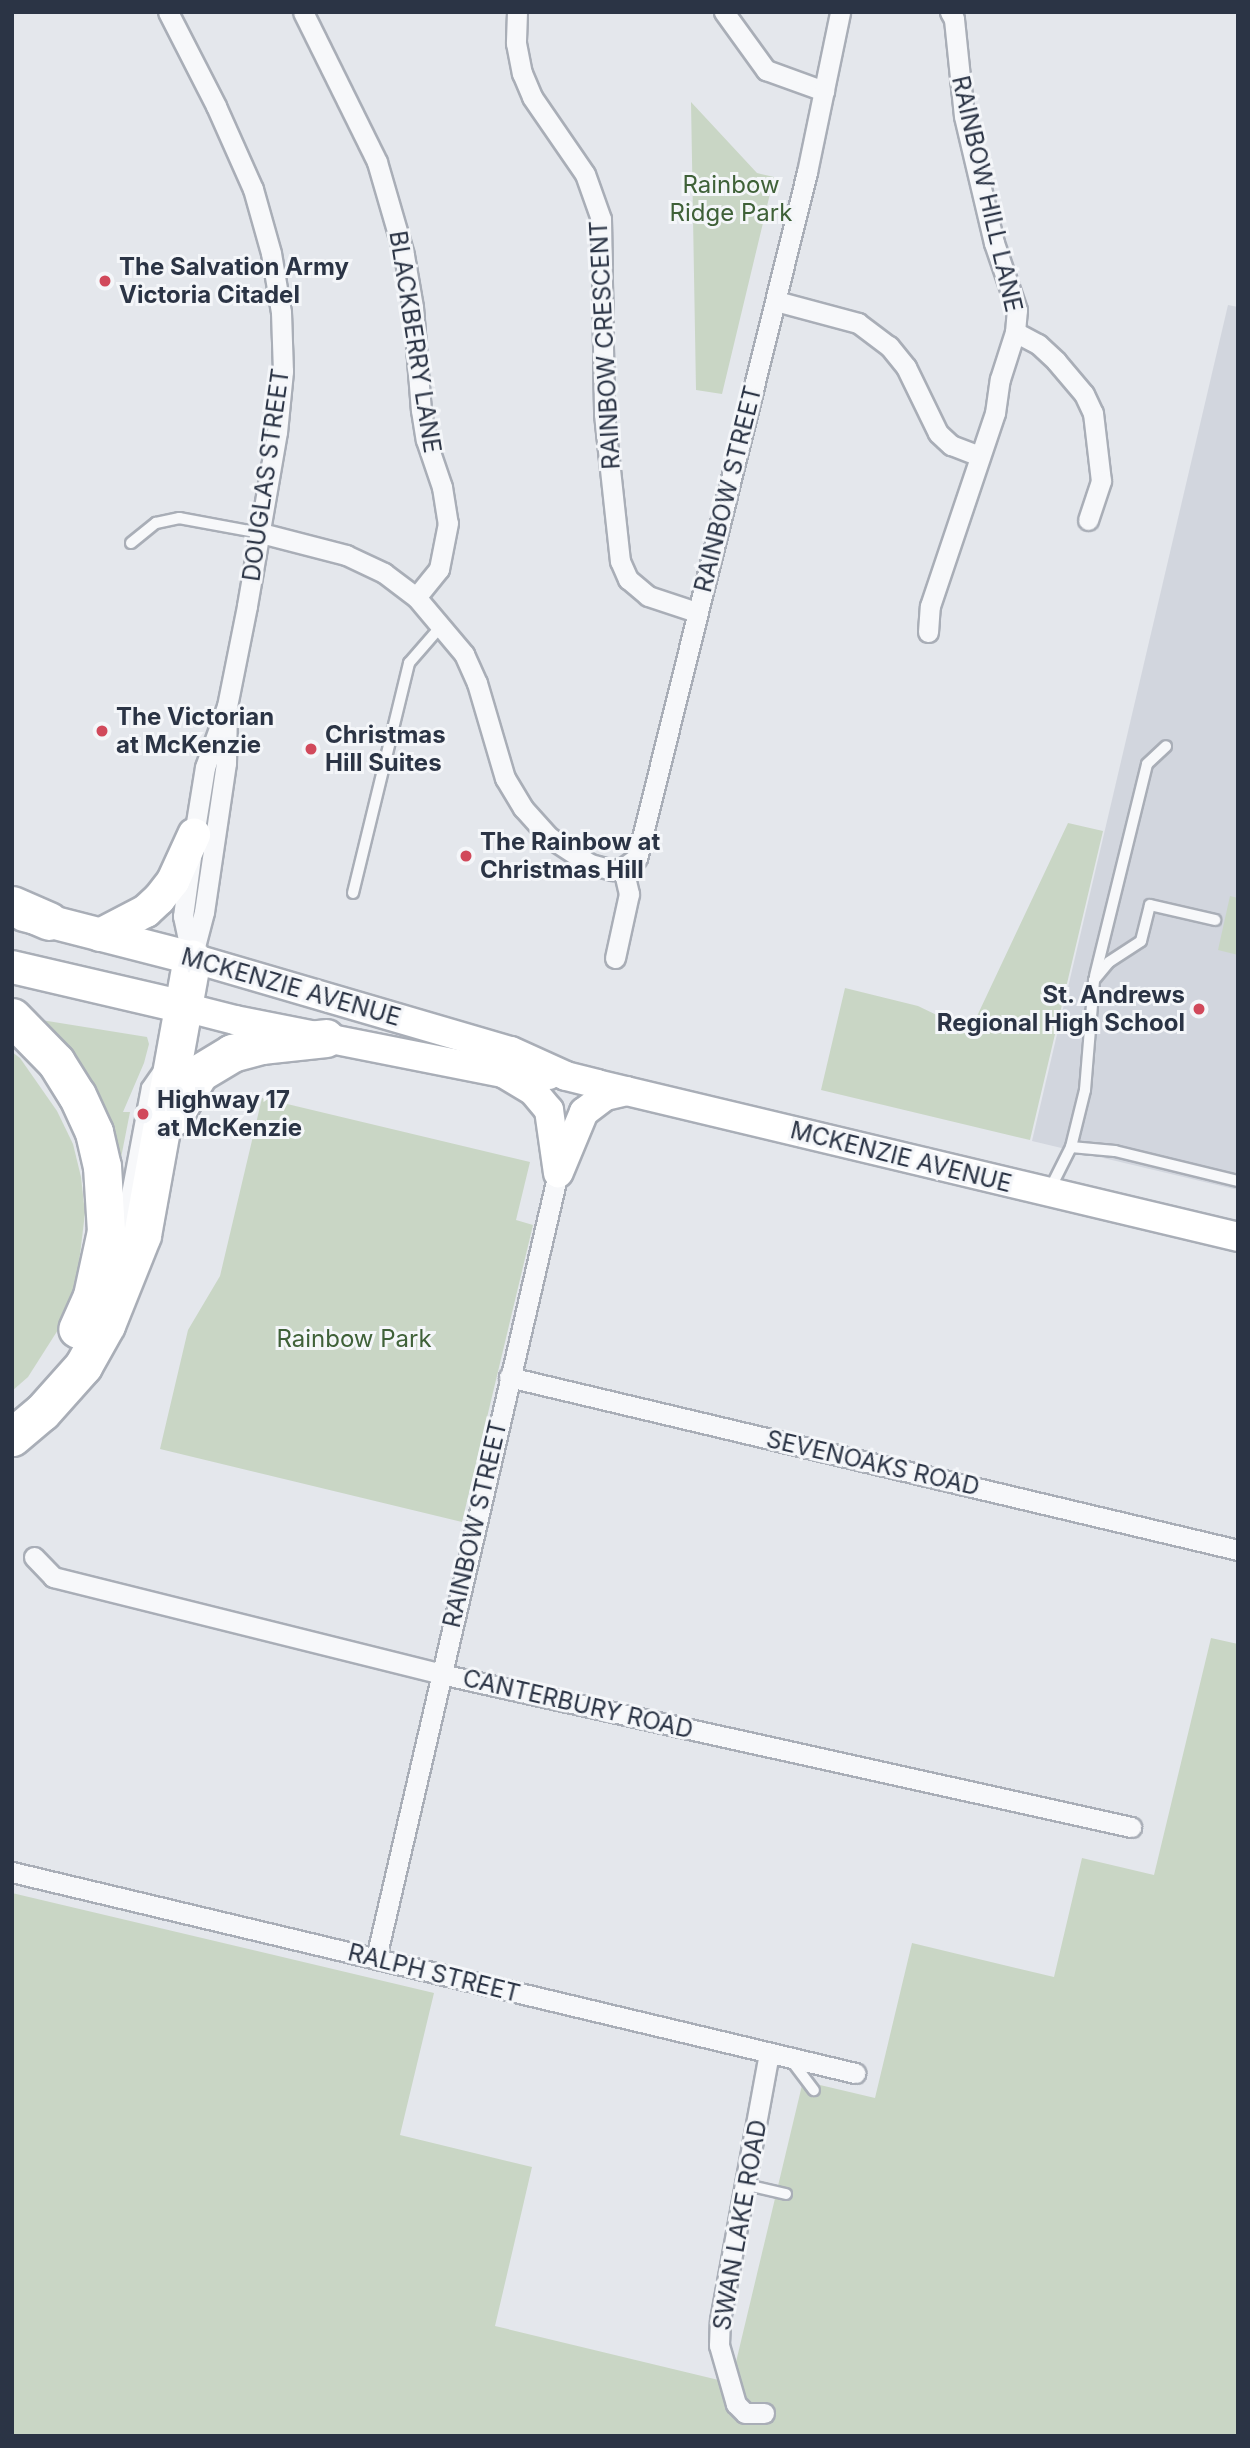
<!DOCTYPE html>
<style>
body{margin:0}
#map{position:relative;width:1250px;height:2448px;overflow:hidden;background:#e4e7ec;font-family:Inter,sans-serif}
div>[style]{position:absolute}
.built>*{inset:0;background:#d2d6de}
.green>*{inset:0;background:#c9d6c5}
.roads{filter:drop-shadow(2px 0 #a9aeb7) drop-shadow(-2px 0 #a9aeb7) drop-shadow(0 2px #a9aeb7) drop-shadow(0 -2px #a9aeb7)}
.service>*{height:10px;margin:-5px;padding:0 5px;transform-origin:5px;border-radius:5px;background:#f7f8fa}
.minor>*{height:19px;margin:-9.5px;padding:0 9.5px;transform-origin:9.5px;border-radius:9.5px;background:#f7f8fa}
.secondary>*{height:28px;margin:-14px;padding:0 14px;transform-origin:14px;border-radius:14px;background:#fff}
.primary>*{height:32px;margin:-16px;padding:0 16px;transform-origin:16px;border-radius:16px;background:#fff}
.motorway>*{height:37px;margin:-18.5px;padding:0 18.5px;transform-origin:18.5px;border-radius:18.5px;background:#fff}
.dots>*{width:19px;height:19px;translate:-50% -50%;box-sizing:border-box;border:4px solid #f4f6f9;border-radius:50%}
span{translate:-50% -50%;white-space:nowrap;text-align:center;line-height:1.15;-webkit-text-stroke:6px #f4f6f9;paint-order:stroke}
.park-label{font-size:24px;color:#3f6138}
.street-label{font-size:24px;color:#2b3445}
.poi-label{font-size:24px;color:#2b3445;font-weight:700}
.left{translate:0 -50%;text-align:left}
.right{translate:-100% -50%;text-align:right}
.frame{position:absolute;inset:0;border:14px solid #2b3445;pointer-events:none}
</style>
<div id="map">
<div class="built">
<i style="clip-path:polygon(1228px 305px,1238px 307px,1238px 1190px,1032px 1141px)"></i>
</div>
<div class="green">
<i style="clip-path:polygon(691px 102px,757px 173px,774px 177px,722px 394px,696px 390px)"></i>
<i style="clip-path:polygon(1068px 823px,1103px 831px,1030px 1140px,821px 1090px,845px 988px,918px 1006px,970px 1031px)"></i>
<i style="clip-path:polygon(1230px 896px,1238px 898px,1238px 955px,1218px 950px)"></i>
<i style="clip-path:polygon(35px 1019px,147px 1037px,149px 1044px,144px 1063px,123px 1112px,130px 1112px,119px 1168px)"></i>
<i style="clip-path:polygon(12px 1052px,20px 1058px,57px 1111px,73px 1144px,81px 1177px,85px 1213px,76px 1288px,63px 1322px,28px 1377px,12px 1391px)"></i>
<i style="clip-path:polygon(262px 1098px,530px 1162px,516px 1220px,533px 1225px,462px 1522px,160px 1449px,188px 1330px,220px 1276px)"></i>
<i style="clip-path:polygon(1211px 1638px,1238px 1644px,1238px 2436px,12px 2436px,12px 1893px,434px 1993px,400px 2135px,532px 2167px,495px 2326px,731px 2383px,803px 2081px,875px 2098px,912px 1943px,1054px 1977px,1082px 1858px,1154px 1875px)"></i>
</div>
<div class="roads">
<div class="service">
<i style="left:131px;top:543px;width:32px;rotate:-39deg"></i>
<i style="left:156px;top:523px;width:24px;rotate:-12deg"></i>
<i style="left:179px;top:518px;width:82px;rotate:10.5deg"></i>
<i style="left:353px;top:893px;width:237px;rotate:-76.3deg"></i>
<i style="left:409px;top:663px;width:50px;rotate:-49deg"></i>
<i style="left:1095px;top:976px;width:218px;rotate:-76.2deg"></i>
<i style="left:1147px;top:764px;width:26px;rotate:-43deg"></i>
<i style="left:1071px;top:1147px;width:44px;rotate:5.2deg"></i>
<i style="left:1115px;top:1151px;width:127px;rotate:13.7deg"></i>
<i style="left:1050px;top:1189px;width:47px;rotate:-63.4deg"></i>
<i style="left:1071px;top:1147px;width:59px;rotate:-76.2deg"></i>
<i style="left:1085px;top:1090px;width:110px;rotate:-85.3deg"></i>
<i style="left:1094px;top:980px;width:23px;rotate:-50deg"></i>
<i style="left:1109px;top:962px;width:38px;rotate:-33deg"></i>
<i style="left:1141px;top:941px;width:37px;rotate:-76deg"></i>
<i style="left:1150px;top:905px;width:67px;rotate:13deg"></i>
<i style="left:127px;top:1232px;width:22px;rotate:-98deg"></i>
<i style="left:124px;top:1210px;width:125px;rotate:-79.4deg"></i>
<i style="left:147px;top:1087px;width:19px;rotate:-55deg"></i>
<i style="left:791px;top:2060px;width:38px;rotate:53deg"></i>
<i style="left:747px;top:2185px;width:40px;rotate:13deg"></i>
</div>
<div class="minor">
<i style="left:168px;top:12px;width:106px;rotate:62.9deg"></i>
<i style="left:216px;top:106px;width:91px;rotate:66deg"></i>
<i style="left:253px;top:189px;width:66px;rotate:74.3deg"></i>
<i style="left:271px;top:253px;width:60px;rotate:80.4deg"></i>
<i style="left:281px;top:312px;width:59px;rotate:88.1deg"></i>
<i style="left:283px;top:371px;width:61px;rotate:95.6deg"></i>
<i style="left:277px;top:432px;width:177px;rotate:99.8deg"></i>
<i style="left:247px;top:606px;width:102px;rotate:101.3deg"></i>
<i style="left:227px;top:706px;width:65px;rotate:109.8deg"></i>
<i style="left:205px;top:767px;width:69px;rotate:99.2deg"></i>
<i style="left:194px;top:835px;width:82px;rotate:97.7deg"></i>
<i style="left:183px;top:916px;width:43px;rotate:77.9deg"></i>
<i style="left:303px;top:12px;width:167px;rotate:63.7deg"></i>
<i style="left:377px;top:162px;width:97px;rotate:73.8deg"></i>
<i style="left:404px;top:255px;width:53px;rotate:80.2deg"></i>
<i style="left:413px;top:307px;width:103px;rotate:85.6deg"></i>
<i style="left:421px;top:410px;width:30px;rotate:81deg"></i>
<i style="left:426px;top:440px;width:50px;rotate:71.2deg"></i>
<i style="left:442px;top:487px;width:36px;rotate:81deg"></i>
<i style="left:448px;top:523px;width:47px;rotate:101.1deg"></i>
<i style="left:439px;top:569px;width:36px;rotate:129deg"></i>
<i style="left:517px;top:12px;width:31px;rotate:92deg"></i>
<i style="left:516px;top:43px;width:31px;rotate:79deg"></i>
<i style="left:522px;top:73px;width:26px;rotate:67deg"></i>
<i style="left:532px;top:97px;width:93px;rotate:55.5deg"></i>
<i style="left:585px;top:174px;width:48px;rotate:70.4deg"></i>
<i style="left:601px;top:219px;width:195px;rotate:89.1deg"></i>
<i style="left:604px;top:414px;width:148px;rotate:83.8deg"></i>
<i style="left:620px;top:561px;width:20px;rotate:66deg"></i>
<i style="left:628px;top:579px;width:26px;rotate:40deg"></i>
<i style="left:648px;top:596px;width:51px;rotate:18.4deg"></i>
<i style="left:724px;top:12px;width:72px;rotate:54.1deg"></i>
<i style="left:766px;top:70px;width:62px;rotate:19.9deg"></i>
<i style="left:776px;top:301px;width:85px;rotate:15deg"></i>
<i style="left:858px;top:323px;width:39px;rotate:37deg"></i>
<i style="left:889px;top:346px;width:27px;rotate:51deg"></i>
<i style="left:906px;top:367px;width:73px;rotate:64.1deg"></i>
<i style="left:938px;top:433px;width:18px;rotate:43deg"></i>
<i style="left:951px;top:445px;width:31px;rotate:21deg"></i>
<i style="left:1015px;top:332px;width:26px;rotate:28deg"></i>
<i style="left:1038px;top:344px;width:25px;rotate:43deg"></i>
<i style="left:1056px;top:361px;width:43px;rotate:49.7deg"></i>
<i style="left:1084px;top:394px;width:21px;rotate:65deg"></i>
<i style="left:1093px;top:413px;width:68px;rotate:83.3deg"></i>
<i style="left:1101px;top:481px;width:41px;rotate:108.4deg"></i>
<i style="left:261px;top:533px;width:88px;rotate:14.5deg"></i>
<i style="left:346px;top:555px;width:42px;rotate:25.3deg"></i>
<i style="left:384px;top:573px;width:40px;rotate:37deg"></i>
<i style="left:416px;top:597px;width:75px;rotate:49.9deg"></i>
<i style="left:464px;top:654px;width:32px;rotate:66deg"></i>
<i style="left:477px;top:683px;width:99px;rotate:73.6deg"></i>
<i style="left:505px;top:778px;width:35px;rotate:59deg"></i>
<i style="left:523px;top:808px;width:39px;rotate:48deg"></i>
<i style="left:549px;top:837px;width:49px;rotate:33.4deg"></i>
<i style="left:590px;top:864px;width:24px;rotate:15deg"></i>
<i style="left:613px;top:870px;width:10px;rotate:-11deg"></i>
<i style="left:623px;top:868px;width:17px;rotate:-36deg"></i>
<i style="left:637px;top:858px;width:707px;rotate:-76.08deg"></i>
<i style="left:807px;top:172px;width:163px;rotate:-78.3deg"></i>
<i style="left:928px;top:632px;width:26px;rotate:-86deg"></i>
<i style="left:930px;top:606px;width:204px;rotate:-71.4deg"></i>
<i style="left:995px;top:413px;width:34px;rotate:-82deg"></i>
<i style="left:1000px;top:379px;width:49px;rotate:-72.3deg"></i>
<i style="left:1015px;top:332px;width:22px;rotate:-85deg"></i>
<i style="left:1017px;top:310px;width:71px;rotate:-108.9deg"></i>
<i style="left:994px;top:243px;width:130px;rotate:-103.3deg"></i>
<i style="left:964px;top:116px;width:98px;rotate:-95.9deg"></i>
<i style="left:954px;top:19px;width:8px;rotate:-120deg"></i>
<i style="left:193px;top:954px;width:43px;rotate:-75.3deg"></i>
<i style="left:204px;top:912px;width:151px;rotate:-81.6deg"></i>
<i style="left:226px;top:763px;width:39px;rotate:-89deg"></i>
<i style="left:615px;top:958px;width:66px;rotate:-77.7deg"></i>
<i style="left:629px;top:894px;width:27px;rotate:-103deg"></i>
<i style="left:509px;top:1377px;width:749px;rotate:13.35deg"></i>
<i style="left:34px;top:1557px;width:28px;rotate:46deg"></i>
<i style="left:53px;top:1577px;width:400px;rotate:14deg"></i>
<i style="left:441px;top:1674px;width:707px;rotate:12.5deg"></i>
<i style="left:12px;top:1872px;width:867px;rotate:13.41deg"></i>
<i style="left:376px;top:1958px;width:806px;rotate:-76.95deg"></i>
<i style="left:764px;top:2413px;width:19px;rotate:180deg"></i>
<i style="left:745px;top:2413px;width:13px;rotate:-135deg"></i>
<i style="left:736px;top:2404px;width:61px;rotate:-106.1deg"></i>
<i style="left:719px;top:2345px;width:25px;rotate:-88deg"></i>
<i style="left:720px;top:2320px;width:270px;rotate:-79.6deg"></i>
</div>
<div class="secondary">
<i style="left:192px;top:958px;width:332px;rotate:16.3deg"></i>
<i style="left:511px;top:1051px;width:60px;rotate:24.4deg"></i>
<i style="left:566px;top:1076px;width:32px;rotate:14deg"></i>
<i style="left:597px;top:1084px;width:659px;rotate:13.42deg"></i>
<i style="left:184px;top:1007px;width:53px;rotate:14.3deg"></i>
<i style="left:235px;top:1020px;width:273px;rotate:11.2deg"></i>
<i style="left:503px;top:1073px;width:46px;rotate:2.5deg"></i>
<i style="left:503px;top:1073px;width:35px;rotate:31deg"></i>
<i style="left:533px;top:1091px;width:25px;rotate:50deg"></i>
<i style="left:549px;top:1110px;width:64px;rotate:81.9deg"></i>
<i style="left:559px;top:1172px;width:65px;rotate:-67.4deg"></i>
<i style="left:584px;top:1112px;width:26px;rotate:-37deg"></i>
<i style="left:605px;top:1096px;width:22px;rotate:-13deg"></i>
</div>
<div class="primary">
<i style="left:24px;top:915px;width:173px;rotate:14.4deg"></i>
<i style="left:100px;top:935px;width:52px;rotate:-27.6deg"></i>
<i style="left:146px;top:911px;width:18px;rotate:-43deg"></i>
<i style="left:159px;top:899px;width:23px;rotate:-52deg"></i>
<i style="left:173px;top:881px;width:51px;rotate:-65.5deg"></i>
<i style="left:12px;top:967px;width:177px;rotate:13.1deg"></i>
</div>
<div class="motorway">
<i style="left:12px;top:905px;width:40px;rotate:23.4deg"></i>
<i style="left:12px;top:1017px;width:63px;rotate:45.6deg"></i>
<i style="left:56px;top:1062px;width:39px;rotate:58deg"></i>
<i style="left:77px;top:1095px;width:41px;rotate:65.3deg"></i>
<i style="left:94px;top:1132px;width:35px;rotate:77deg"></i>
<i style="left:102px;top:1166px;width:65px;rotate:86.5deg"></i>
<i style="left:106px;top:1231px;width:66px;rotate:102.2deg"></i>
<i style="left:92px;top:1296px;width:36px;rotate:114deg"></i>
<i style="left:173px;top:1117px;width:51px;rotate:-59.4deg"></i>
<i style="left:199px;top:1073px;width:39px;rotate:-31deg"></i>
<i style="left:232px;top:1053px;width:30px;rotate:-15deg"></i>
<i style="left:261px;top:1045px;width:65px;rotate:-6.1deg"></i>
<i style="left:12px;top:1437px;width:39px;rotate:-40deg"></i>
<i style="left:42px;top:1412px;width:62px;rotate:-48.3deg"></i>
<i style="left:83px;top:1366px;width:47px;rotate:-60.7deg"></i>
<i style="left:106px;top:1325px;width:97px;rotate:-68.2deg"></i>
<i style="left:142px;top:1235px;width:281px;rotate:-79.8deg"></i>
</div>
</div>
<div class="dots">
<i style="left:105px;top:281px;background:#d1495b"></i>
<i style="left:102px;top:731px;background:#d1495b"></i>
<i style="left:311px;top:749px;background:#d1495b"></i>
<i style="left:466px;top:856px;background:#d1495b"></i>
<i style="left:1199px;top:1009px;background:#d1495b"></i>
<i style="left:143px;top:1114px;background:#d1495b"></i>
</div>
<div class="park-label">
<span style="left:731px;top:199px">Rainbow<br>Ridge Park</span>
<span style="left:354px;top:1339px">Rainbow Park</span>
</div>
<div class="street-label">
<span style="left:987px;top:194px;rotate:77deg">RAINBOW HILL LANE</span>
<span style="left:415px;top:342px;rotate:81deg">BLACKBERRY LANE</span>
<span style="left:605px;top:345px;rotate:-93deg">RAINBOW CRESCENT</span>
<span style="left:266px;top:475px;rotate:-82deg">DOUGLAS STREET</span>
<span style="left:728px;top:489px;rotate:-76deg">RAINBOW STREET</span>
<span style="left:291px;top:987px;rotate:16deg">MCKENZIE AVENUE</span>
<span style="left:901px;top:1157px;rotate:14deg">MCKENZIE AVENUE</span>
<span style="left:873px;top:1463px;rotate:13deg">SEVENOAKS ROAD</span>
<span style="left:475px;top:1524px;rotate:-77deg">RAINBOW STREET</span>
<span style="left:578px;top:1704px;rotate:13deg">CANTERBURY ROAD</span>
<span style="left:434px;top:1973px;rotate:14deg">RALPH STREET</span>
<span style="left:740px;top:2225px;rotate:-80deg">SWAN LAKE ROAD</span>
</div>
<div class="poi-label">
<span class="left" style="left:119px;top:281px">The Salvation Army<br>Victoria Citadel</span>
<span class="left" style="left:116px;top:731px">The Victorian<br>at McKenzie</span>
<span class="left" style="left:325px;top:749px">Christmas<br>Hill Suites</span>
<span class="left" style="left:480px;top:856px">The Rainbow at<br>Christmas Hill</span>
<span class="right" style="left:1185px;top:1009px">St. Andrews<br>Regional High School</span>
<span class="left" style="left:157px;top:1114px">Highway 17<br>at McKenzie</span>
</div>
<div class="frame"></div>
</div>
